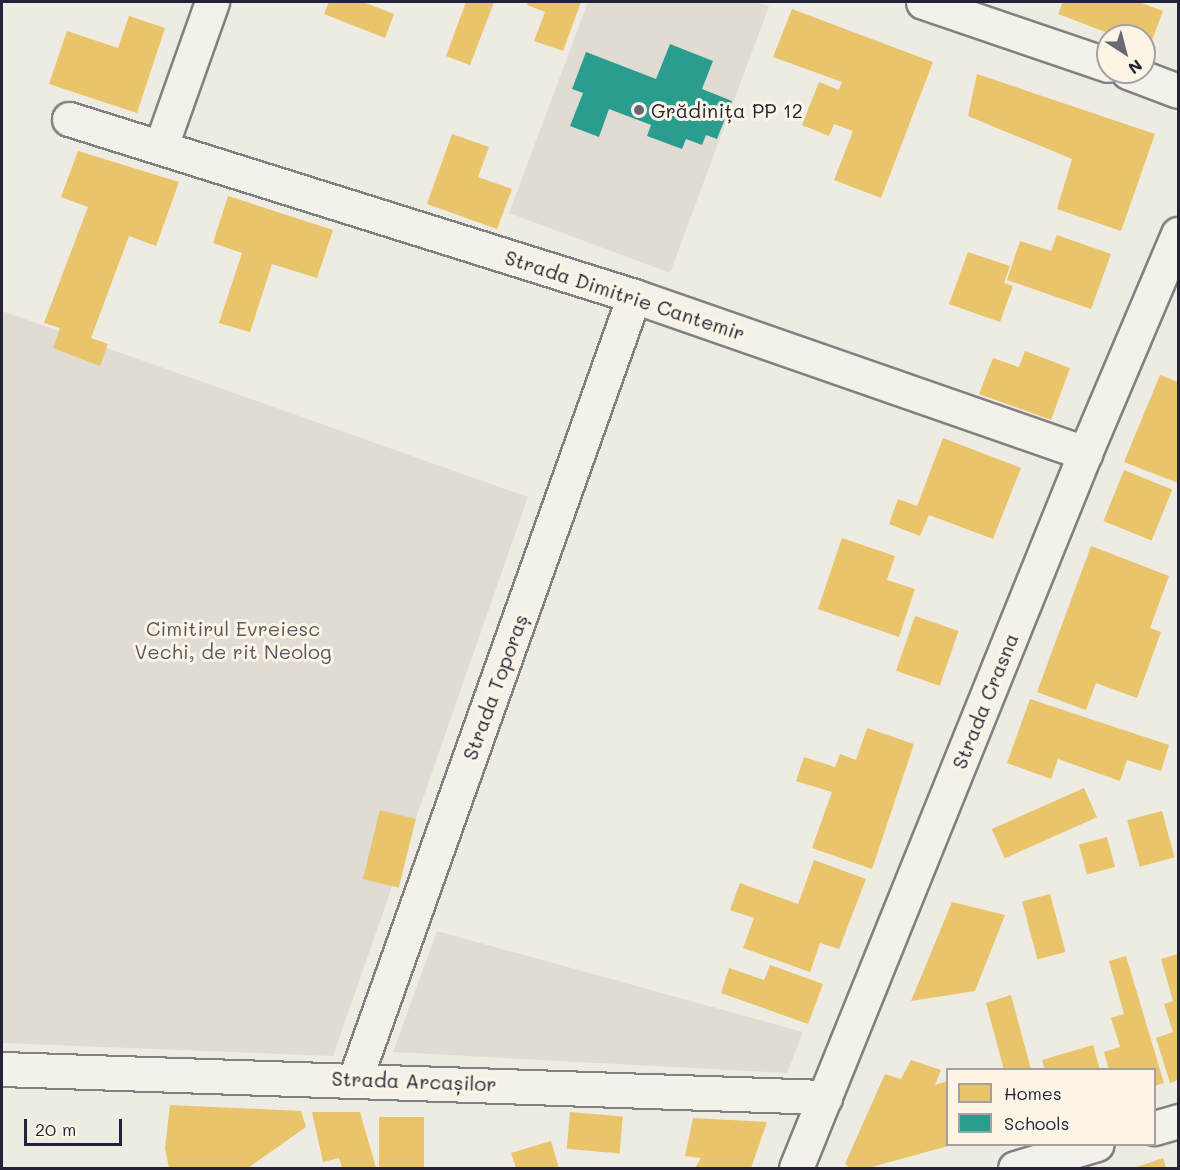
<!DOCTYPE html>
<meta charset="utf-8">
<style>
body{margin:0}
#map{position:relative;width:1180px;height:1170px;overflow:hidden;background:#eeebe3;font-family:Mali,sans-serif}
div>[style]{position:absolute}
.built>*{inset:0;background:#e0dcd4}
.green>*{inset:0;background:#e0dcd3}
.homes>*{inset:0;background:#e9c46a;transform-origin:0 0}
.schools>*{inset:0;background:#2a9d8f}
.roads{filter:drop-shadow(2px 0 #828182) drop-shadow(-2px 0 #828182) drop-shadow(0 2px #828182) drop-shadow(0 -2px #828182)}
.minor>*{height:33px;margin:-16.5px;padding:0 16.5px;transform-origin:16.5px;border-radius:16.5px;background:#f4f1eb}
.dots>*{width:16px;height:16px;translate:-50% -50%;box-sizing:border-box;border:3px solid #fcf5e5;border-radius:50%}
span{translate:-50% -50%;white-space:nowrap;text-align:center;line-height:1.15;-webkit-text-stroke:6px #fcf5e5;paint-order:stroke}
.poi-label{font-size:20px;color:#22223b}
.left{translate:0 -50%;text-align:left}
.street-label{font-size:20px;color:#22223b}
.park-label{font-size:20px;color:#575665}
.frame{position:absolute;inset:0;border:3px solid #22223b;pointer-events:none}
.legend{position:absolute;left:946px;top:1068px;width:210px;height:78px;box-sizing:border-box;background:#fcf5e5;border:2px solid #a5a1a1;margin:0;padding:8px 10px;list-style:none;font-size:18px;color:#22223b}
.legend li{display:flex;align-items:center;gap:12px;height:30px}
.legend b{width:30px;border:2px solid #a5a1a1}
.north{position:absolute;left:1096px;top:24px;width:60px;height:60px;box-sizing:border-box;background:#fcf5e5;border:2px solid #a5a1a1;border-radius:50%;rotate:144deg;font-size:16px;font-weight:700;line-height:24px;text-align:center;color:#22223b}
.north::after{content:'';display:block;margin:auto;width:21px;height:27px;background:#696876;clip-path:polygon(50% 0,100% 100%,50% 72%,0 100%)}
.scale{position:absolute;left:24px;top:1119px;width:98px;height:27px;box-sizing:border-box;border:3px solid #22223b;border-top:0;padding-left:8px;font-size:18px;line-height:21px;white-space:nowrap;color:#22223b;-webkit-text-stroke:4px #fcf5e5;paint-order:stroke}
</style>
<div id="map">
<div class="built">
<i style="clip-path:polygon(588px 2px,756px 2px,769px 6px,670px 273px,509px 213px)"></i>
</div>
<div class="green">
<i style="clip-path:polygon(2px 311px,528px 497px,333px 1056px,2px 1043px)"></i>
<i style="clip-path:polygon(437px 931px,803px 1032px,787px 1073px,393px 1052px)"></i>
</div>
<div class="homes">
<i style="clip-path:polygon(329px 2px,363px 2px,394px 14px,385px 38px,324px 14px)"></i>
<i style="clip-path:polygon(466px 2px,494px 2px,470px 65px,446px 56px)"></i>
<i style="clip-path:polygon(528px 2px,581px 2px,563px 51px,534px 41px,545px 12px,527px 5px)"></i>
<i style="clip-path:polygon(1063px 2px,1139px 2px,1163px 11px,1149px 48px,1144px 47px,1144px 36px,1116px 36px,1058px 14px)"></i>
<i style="clip-path:polygon(792px 9px,933px 62px,881px 198px,834px 180px,853px 131px,834px 124px,829px 136px,802px 125px,819px 82px,839px 90px,842px 82px,773px 57px)"></i>
<i style="clip-path:polygon(129px 16px,165px 28px,137px 113px,49px 84px,67px 31px,118px 48px)"></i>
<i style="clip-path:polygon(977px 74px,1155px 134px,1121px 231px,1057px 209px,1072px 159px,968px 116px)"></i>
<i style="clip-path:polygon(452px 134px,489px 147px,478px 177px,512px 189px,497px 229px,427px 204px)"></i>
<i style="clip-path:polygon(78px 151px,179px 182px,156px 246px,129px 236px,91px 338px,108px 344px,100px 366px,53px 348px,60px 328px,44px 323px,88px 207px,61px 197px)"></i>
<i style="clip-path:polygon(228px 196px,333px 230px,317px 278px,272px 264px,250px 332px,219px 323px,242px 253px,213px 243px)"></i>
<i style="clip-path:polygon(1057px 235px,1111px 254px,1091px 309px,1007px 280px,1020px 241px,1051px 251px)"></i>
<i style="clip-path:polygon(968px 252px,1010px 266px,1004px 283px,1013px 286px,1000px 322px,949px 304px)"></i>
<i style="clip-path:polygon(1025px 351px,1070px 368px,1051px 420px,979px 394px,993px 358px,1019px 367px)"></i>
<i style="clip-path:polygon(1160px 375px,1178px 382px,1178px 483px,1124px 462px)"></i>
<i style="clip-path:polygon(943px 438px,1021px 468px,993px 539px,929px 515px,920px 536px,889px 524px,898px 499px,917px 506px)"></i>
<i style="left:1124px;top:470px;width:52px;height:55px;rotate:22deg"></i>
<i style="clip-path:polygon(842px 538px,895px 556px,887px 580px,915px 589px,899px 637px,818px 609px)"></i>
<i style="clip-path:polygon(1091px 546px,1169px 576px,1150px 628px,1161px 632px,1137px 698px,1096px 683px,1086px 710px,1037px 692px)"></i>
<i style="left:915px;top:616px;width:46px;height:58px;rotate:19deg"></i>
<i style="clip-path:polygon(1030px 699px,1169px 745px,1161px 771px,1127px 760px,1120px 781px,1058px 759px,1051px 779px,1007px 763px)"></i>
<i style="clip-path:polygon(867px 728px,914px 744px,872px 869px,812px 848px,832px 792px,796px 781px,804px 757px,835px 767px,840px 754px,856px 760px)"></i>
<i style="left:1084px;top:788px;width:32px;height:101px;rotate:66deg"></i>
<i style="left:380px;top:810px;width:37px;height:71px;rotate:14deg"></i>
<i style="left:1162px;top:811px;width:48px;height:36px;rotate:75deg"></i>
<i style="left:1107px;top:837px;width:31px;height:29px;rotate:75deg"></i>
<i style="clip-path:polygon(814px 860px,866px 879px,839px 949px,820px 943px,810px 972px,743px 948px,754px 918px,730px 910px,740px 883px,798px 904px)"></i>
<i style="left:1050px;top:894px;width:60px;height:29px;rotate:75deg"></i>
<i style="clip-path:polygon(952px 902px,1005px 915px,975px 991px,911px 1001px)"></i>
<i style="clip-path:polygon(1178px 954px,1178px 1080px,1170px 1083px,1156px 1038px,1173px 1032px,1164px 1004px,1173px 1001px,1161px 959px)"></i>
<i style="clip-path:polygon(1126px 956px,1164px 1083px,1155px 1086px,1155px 1070px,1109px 1070px,1104px 1052px,1120px 1047px,1111px 1018px,1124px 1014px,1109px 961px)"></i>
<i style="clip-path:polygon(770px 965px,823px 984px,808px 1024px,721px 993px,729px 968px,764px 980px)"></i>
<i style="clip-path:polygon(1011px 995px,1029px 1062px,1031px 1070px,1004px 1070px,986px 1003px)"></i>
<i style="clip-path:polygon(1093px 1045px,1100px 1070px,1045px 1070px,1042px 1060px)"></i>
<i style="clip-path:polygon(911px 1060px,941px 1070px,935px 1085px,948px 1081px,948px 1146px,868px 1168px,850px 1168px,845px 1164px,885px 1074px,901px 1079px)"></i>
<i style="clip-path:polygon(170px 1105px,301px 1111px,306px 1127px,248px 1168px,169px 1168px,165px 1148px)"></i>
<i style="clip-path:polygon(312px 1112px,360px 1112px,376px 1168px,342px 1168px,339px 1158px,323px 1162px)"></i>
<i style="left:570px;top:1112px;width:53px;height:37px;rotate:5deg"></i>
<i style="left:379px;top:1117px;width:45px;height:51px"></i>
<i style="clip-path:polygon(693px 1118px,767px 1122px,751px 1168px,695px 1168px,701px 1158px,685px 1156px)"></i>
<i style="clip-path:polygon(551px 1141px,559px 1168px,516px 1168px,511px 1153px)"></i>
<i style="clip-path:polygon(1163px 1158px,1166px 1168px,1134px 1168px)"></i>
</div>
<div class="schools">
<i style="clip-path:polygon(670px 44px,713px 61px,702px 89px,732px 101px,717px 139px,706px 135px,702px 145px,686px 139px,682px 149px,647px 136px,651px 125px,609px 109px,599px 137px,570px 126px,583px 93px,572px 89px,586px 52px,656px 79px)"></i>
</div>
<div class="roads">
<div class="minor">
<i style="left:923px;top:2px;width:195px;rotate:18.8deg"></i>
<i style="left:1128px;top:72px;width:53px;rotate:20.8deg"></i>
<i style="left:69px;top:119px;width:592px;rotate:17.39deg"></i>
<i style="left:634px;top:296px;width:478px;rotate:19.2deg"></i>
<i style="left:161px;top:146px;width:153px;rotate:-70.5deg"></i>
<i style="left:2px;top:1069px;width:824px;rotate:1.95deg"></i>
<i style="left:355px;top:1079px;width:831px;rotate:-70.39deg"></i>
<i style="left:1154px;top:1128px;width:25px;rotate:-16deg"></i>
<i style="left:796px;top:1168px;width:771px;rotate:-67.99deg"></i>
<i style="left:1085px;top:453px;width:238px;rotate:-67deg"></i>
<i style="left:1015px;top:1168px;width:85px;rotate:-16.3deg"></i>
</div>
</div>
<div class="dots">
<i style="left:639px;top:110px;background:#696876"></i>
</div>
<div class="poi-label">
<span class="left" style="left:651px;top:110px">Grădinița PP 12</span>
</div>
<div class="street-label">
<span style="left:625px;top:295px;rotate:18deg">Strada Dimitrie Cantemir</span>
<span style="left:495px;top:687px;rotate:-70deg">Strada Toporaș</span>
<span style="left:985px;top:701px;rotate:-68deg">Strada Crasna</span>
<span style="left:414px;top:1081px;rotate:2deg">Strada Arcașilor</span>
</div>
<div class="park-label">
<span style="left:233px;top:640px">Cimitirul Evreiesc<br>Vechi, de rit Neolog</span>
</div>
<div class="frame"></div>
<ul class="legend">
<li><b style="height:16px;background:#e9c46a"></b>Homes</li>
<li><b style="height:16px;background:#2a9d8f"></b>Schools</li>
</ul>
<div class="north">N</div>
<div class="scale">20 m</div>
</div>
